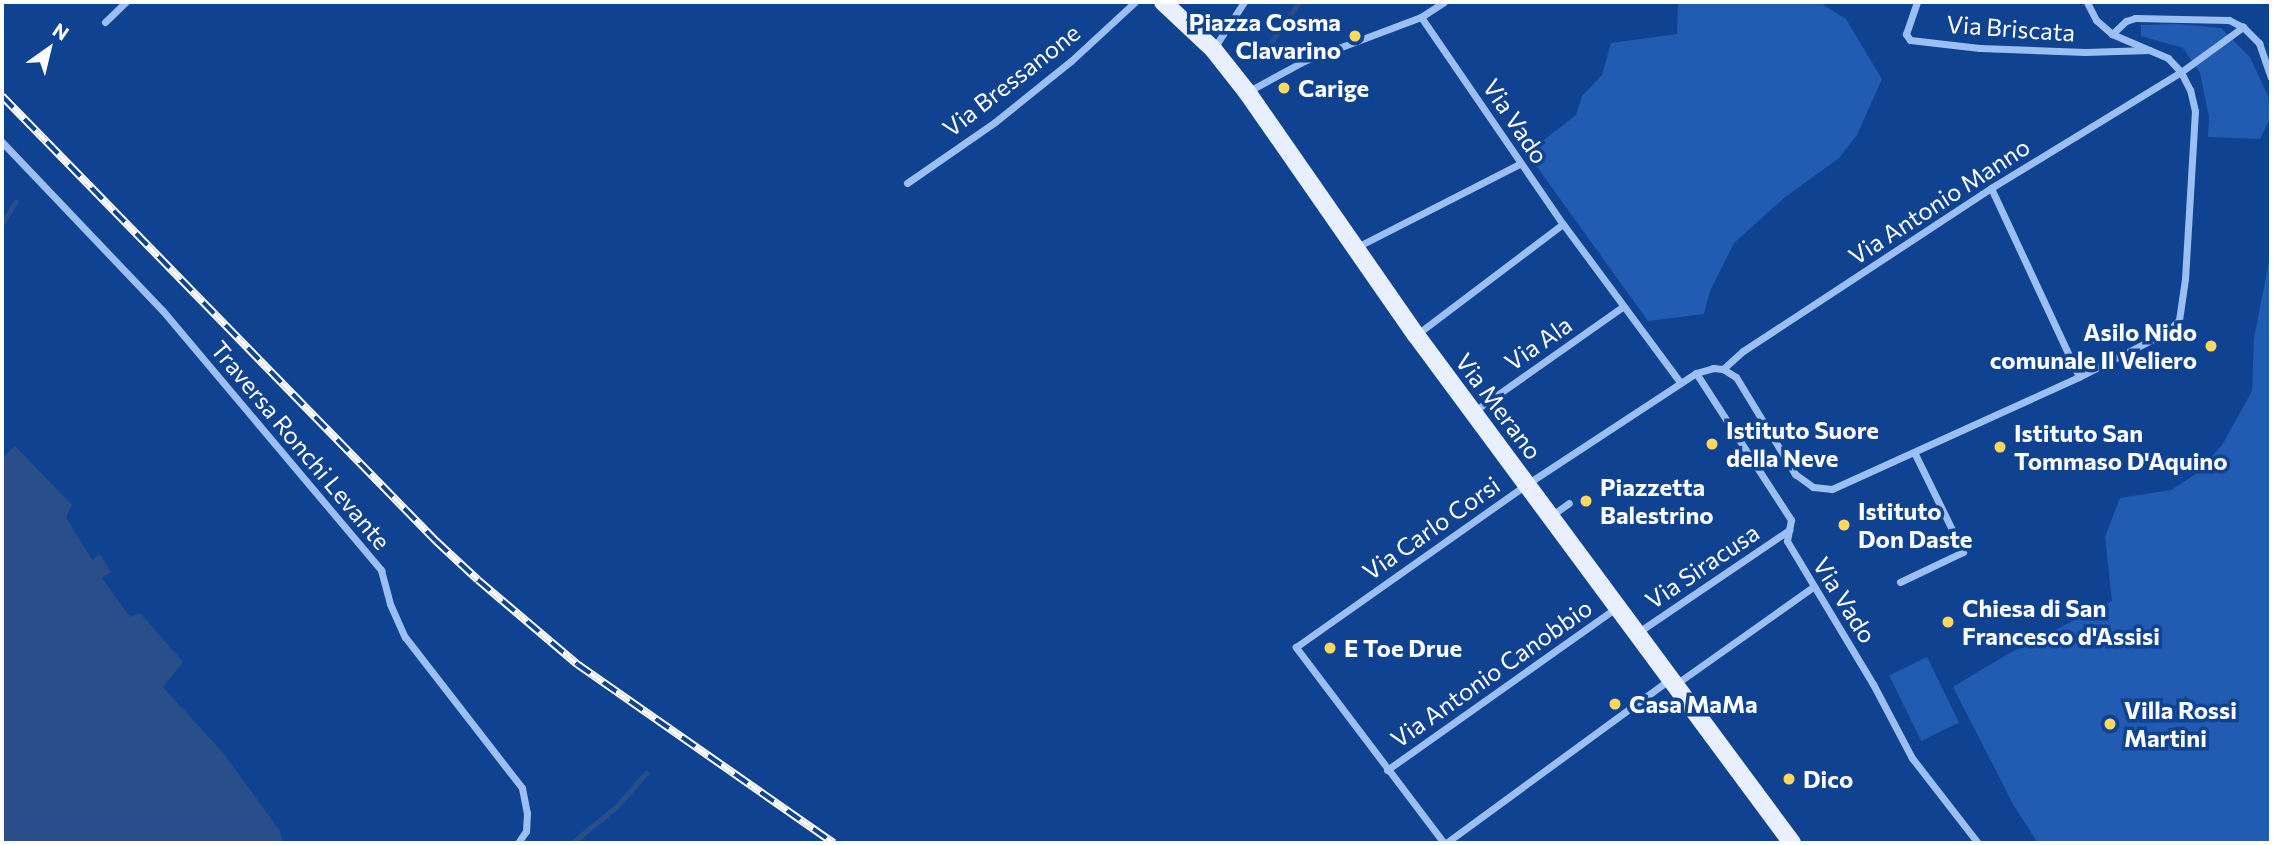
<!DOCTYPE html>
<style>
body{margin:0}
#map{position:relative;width:2273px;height:845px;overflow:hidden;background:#104292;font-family:Commissioner,sans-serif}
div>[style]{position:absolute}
.green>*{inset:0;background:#225bb2;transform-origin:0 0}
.water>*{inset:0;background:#2a4e8a}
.stream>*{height:5px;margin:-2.5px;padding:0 2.5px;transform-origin:2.5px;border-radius:2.5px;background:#2a4e8a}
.street>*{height:7px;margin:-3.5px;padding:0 3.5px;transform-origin:3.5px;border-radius:3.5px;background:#9cbff3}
.primary>*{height:18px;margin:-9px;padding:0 9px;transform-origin:9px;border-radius:9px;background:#e8f0ff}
.rail>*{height:8px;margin-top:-4px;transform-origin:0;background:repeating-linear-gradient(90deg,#104292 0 16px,#fff 0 32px);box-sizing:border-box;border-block:2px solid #fff}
.dots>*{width:19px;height:19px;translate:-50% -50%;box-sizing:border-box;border:4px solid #104292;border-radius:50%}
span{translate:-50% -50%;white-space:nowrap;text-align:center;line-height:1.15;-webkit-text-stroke:7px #104292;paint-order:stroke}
.poi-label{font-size:24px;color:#fff;font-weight:700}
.right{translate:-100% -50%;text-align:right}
.left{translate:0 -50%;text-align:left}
.street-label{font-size:24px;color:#fff}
.frame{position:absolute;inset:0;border:4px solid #fff;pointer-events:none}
.north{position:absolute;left:14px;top:14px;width:70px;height:70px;-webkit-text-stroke:5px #104292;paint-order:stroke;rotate:34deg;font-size:19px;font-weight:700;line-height:28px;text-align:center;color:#fff}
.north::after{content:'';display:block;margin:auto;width:24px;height:32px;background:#fff;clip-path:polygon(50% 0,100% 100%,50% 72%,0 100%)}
</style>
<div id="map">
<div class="green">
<i style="clip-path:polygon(1678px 2px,1819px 2px,1846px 19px,1882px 79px,1857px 135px,1839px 158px,1784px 198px,1734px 243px,1710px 291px,1704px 314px,1648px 321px,1527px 153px,1576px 115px,1582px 96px,1602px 75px,1611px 43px,1677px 34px)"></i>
<i style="clip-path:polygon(2178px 24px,2221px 28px,2250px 57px,2271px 103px,2271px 117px,2260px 139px,2208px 137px,2209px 117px,2200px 73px,2183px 48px,2141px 36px,2141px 25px)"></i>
<i style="clip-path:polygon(2271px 251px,2271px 843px,2038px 843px,2014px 806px,1953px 687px,2006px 655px,2112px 601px,2105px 537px,2120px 498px,2171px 490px,2196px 474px,2222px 445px,2252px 391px,2254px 338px)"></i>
<i style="left:1927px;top:657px;width:73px;height:42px;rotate:64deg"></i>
</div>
<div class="water">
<i style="clip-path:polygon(15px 446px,72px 505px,66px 517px,92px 560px,100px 554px,111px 572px,102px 578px,130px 617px,140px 613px,183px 662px,163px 687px,224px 754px,280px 831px,283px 843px,2px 843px,2px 455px,4px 456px)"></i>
</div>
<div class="stream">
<i style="left:1263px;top:54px;width:63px;rotate:-55.3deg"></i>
<i style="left:2px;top:224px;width:26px;rotate:-59deg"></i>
<i style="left:572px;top:843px;width:58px;rotate:-39.4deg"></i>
<i style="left:617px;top:806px;width:44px;rotate:-48.7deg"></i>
</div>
<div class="street">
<i style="left:1917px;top:2px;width:34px;rotate:109deg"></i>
<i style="left:1906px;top:34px;width:7px;rotate:56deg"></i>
<i style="left:1910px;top:40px;width:70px;rotate:6.5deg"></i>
<i style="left:1980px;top:48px;width:105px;rotate:2.2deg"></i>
<i style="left:2085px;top:52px;width:64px;rotate:-1.8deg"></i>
<i style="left:1421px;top:17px;width:251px;rotate:55.6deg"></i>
<i style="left:1563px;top:224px;width:197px;rotate:53.5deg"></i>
<i style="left:105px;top:22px;width:29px;rotate:-44deg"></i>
<i style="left:2112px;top:34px;width:19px;rotate:-43deg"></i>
<i style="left:2126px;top:21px;width:9px;rotate:-18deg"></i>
<i style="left:2135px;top:18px;width:94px;rotate:1.2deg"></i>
<i style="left:2229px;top:20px;width:16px;rotate:27deg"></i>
<i style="left:2243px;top:27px;width:23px;rotate:45deg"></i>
<i style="left:2259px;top:43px;width:36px;rotate:71deg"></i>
<i style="left:1214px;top:48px;width:55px;rotate:-56.9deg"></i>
<i style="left:1247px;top:92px;width:65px;rotate:-28.5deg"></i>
<i style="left:1304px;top:61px;width:125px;rotate:-20.6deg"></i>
<i style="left:1421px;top:17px;width:27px;rotate:-33deg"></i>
<i style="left:2px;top:142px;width:233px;rotate:46.4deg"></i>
<i style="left:163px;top:311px;width:339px;rotate:49.9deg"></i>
<i style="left:381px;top:570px;width:35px;rotate:75deg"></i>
<i style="left:390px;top:604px;width:36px;rotate:66deg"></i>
<i style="left:405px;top:637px;width:191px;rotate:52.2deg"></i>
<i style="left:522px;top:788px;width:25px;rotate:79deg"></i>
<i style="left:527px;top:813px;width:18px;rotate:93deg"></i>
<i style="left:526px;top:831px;width:14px;rotate:124deg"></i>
<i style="left:907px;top:183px;width:107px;rotate:-34.7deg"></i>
<i style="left:995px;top:122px;width:97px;rotate:-38.8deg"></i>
<i style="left:1071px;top:61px;width:87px;rotate:-42.7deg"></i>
<i style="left:1991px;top:188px;width:208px;rotate:65deg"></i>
<i style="left:1355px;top:248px;width:186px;rotate:-27.1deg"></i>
<i style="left:1416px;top:335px;width:184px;rotate:-37.1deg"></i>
<i style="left:1723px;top:369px;width:27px;rotate:-42deg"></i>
<i style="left:1743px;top:351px;width:297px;rotate:-33.3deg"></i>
<i style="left:1991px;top:188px;width:223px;rotate:-31.4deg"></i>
<i style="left:2181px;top:72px;width:77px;rotate:-36deg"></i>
<i style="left:1696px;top:373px;width:175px;rotate:57.1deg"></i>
<i style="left:1791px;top:520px;width:21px;rotate:101deg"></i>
<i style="left:1787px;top:541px;width:167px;rotate:59deg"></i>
<i style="left:1873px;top:684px;width:84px;rotate:62.2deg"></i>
<i style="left:1912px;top:758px;width:108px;rotate:52.2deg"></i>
<i style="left:1473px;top:412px;width:184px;rotate:-35.1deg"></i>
<i style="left:1551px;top:516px;width:22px;rotate:-36deg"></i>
<i style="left:1900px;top:582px;width:70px;rotate:-25.5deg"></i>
<i style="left:1963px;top:552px;width:109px;rotate:-116.1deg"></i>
<i style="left:1637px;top:633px;width:184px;rotate:-34.1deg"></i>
<i style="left:1676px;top:684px;width:168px;rotate:-35.3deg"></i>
<i style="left:1387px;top:770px;width:282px;rotate:-35.3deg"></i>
<i style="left:1444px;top:843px;width:246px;rotate:-127.1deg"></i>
<i style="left:1296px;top:647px;width:283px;rotate:-35.2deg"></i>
<i style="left:1527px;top:484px;width:202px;rotate:-33.3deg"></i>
<i style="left:1696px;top:373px;width:18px;rotate:-16deg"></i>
<i style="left:1713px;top:368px;width:10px;rotate:6deg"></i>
<i style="left:1723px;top:369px;width:15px;rotate:32deg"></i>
<i style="left:1736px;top:377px;width:114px;rotate:58.7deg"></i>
<i style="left:1795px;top:474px;width:22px;rotate:36deg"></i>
<i style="left:1813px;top:487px;width:19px;rotate:6deg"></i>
<i style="left:1832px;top:489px;width:271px;rotate:-24.4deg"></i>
<i style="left:2079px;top:377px;width:99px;rotate:-27.1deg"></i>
<i style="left:2167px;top:332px;width:17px;rotate:-45deg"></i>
<i style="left:2179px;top:320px;width:41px;rotate:-81.7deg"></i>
<i style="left:2185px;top:279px;width:168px;rotate:-86.6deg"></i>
<i style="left:2195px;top:111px;width:22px;rotate:-103deg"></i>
<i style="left:2190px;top:90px;width:20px;rotate:-117deg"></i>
<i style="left:2181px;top:72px;width:19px;rotate:-133deg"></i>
<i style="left:2168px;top:58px;width:61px;rotate:-156.8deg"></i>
<i style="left:2112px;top:34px;width:21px;rotate:-139deg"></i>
<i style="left:2096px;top:20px;width:20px;rotate:-117deg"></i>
<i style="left:1446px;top:843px;width:278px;rotate:-36.2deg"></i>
</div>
<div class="primary">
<i style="left:1163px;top:2px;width:69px;rotate:43.2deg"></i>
<i style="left:1213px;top:49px;width:55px;rotate:51.7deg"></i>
<i style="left:1247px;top:92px;width:296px;rotate:55.2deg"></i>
<i style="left:1416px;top:335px;width:632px;rotate:53.49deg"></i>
</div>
<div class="rail">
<i style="left:2px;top:96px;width:622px;rotate:45.72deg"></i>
<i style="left:436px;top:541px;width:57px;rotate:42.9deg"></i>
<i style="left:478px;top:580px;width:130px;rotate:40.3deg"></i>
<i style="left:577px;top:664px;width:313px;rotate:34.9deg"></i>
</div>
<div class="dots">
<i style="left:1355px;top:36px;background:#ffd85e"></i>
<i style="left:1284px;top:88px;background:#ffd85e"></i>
<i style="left:2211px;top:346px;background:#ffd85e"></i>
<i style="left:1712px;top:444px;background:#ffd85e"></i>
<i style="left:2000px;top:447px;background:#ffd85e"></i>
<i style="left:1586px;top:501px;background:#ffd85e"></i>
<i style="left:1844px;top:525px;background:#ffd85e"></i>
<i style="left:1948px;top:622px;background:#ffd85e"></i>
<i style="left:1330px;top:648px;background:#ffd85e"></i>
<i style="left:1615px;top:704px;background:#ffd85e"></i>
<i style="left:2110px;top:724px;background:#ffd85e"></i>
<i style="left:1789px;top:779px;background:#ffd85e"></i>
</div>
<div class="poi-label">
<span class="right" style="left:1341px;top:36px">Piazza Cosma<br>Clavarino</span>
<span class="left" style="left:1298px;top:88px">Carige</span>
<span class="right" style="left:2197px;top:346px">Asilo Nido<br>comunale Il Veliero</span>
<span class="left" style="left:1726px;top:444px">Istituto Suore<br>della Neve</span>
<span class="left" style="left:2014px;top:447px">Istituto San<br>Tommaso D'Aquino</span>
<span class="left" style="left:1600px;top:501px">Piazzetta<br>Balestrino</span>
<span class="left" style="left:1858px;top:525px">Istituto<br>Don Daste</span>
<span class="left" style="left:1962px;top:622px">Chiesa di San<br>Francesco d'Assisi</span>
<span class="left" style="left:1344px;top:648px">E Toe Drue</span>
<span class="left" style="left:1629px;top:704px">Casa MaMa</span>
<span class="left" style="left:2124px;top:724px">Villa Rossi<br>Martini</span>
<span class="left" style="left:1803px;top:779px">Dico</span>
</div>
<div class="street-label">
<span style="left:2011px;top:28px;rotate:4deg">Via Briscata</span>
<span style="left:1011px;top:80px;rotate:-38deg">Via Bressanone</span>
<span style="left:1516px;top:121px;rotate:56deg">Via Vado</span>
<span style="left:1939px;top:201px;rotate:-33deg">Via Antonio Manno</span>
<span style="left:1538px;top:343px;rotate:-35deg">Via Ala</span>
<span style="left:1499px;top:406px;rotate:53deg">Via Merano</span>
<span style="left:301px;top:445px;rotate:50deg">Traversa Ronchi Levante</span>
<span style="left:1431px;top:528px;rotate:-35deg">Via Carlo Corsi</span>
<span style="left:1702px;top:566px;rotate:-34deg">Via Siracusa</span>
<span style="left:1845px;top:600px;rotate:58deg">Via Vado</span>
<span style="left:1491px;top:673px;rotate:-35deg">Via Antonio Canobbio</span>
</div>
<div class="frame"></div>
<div class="north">N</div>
</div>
